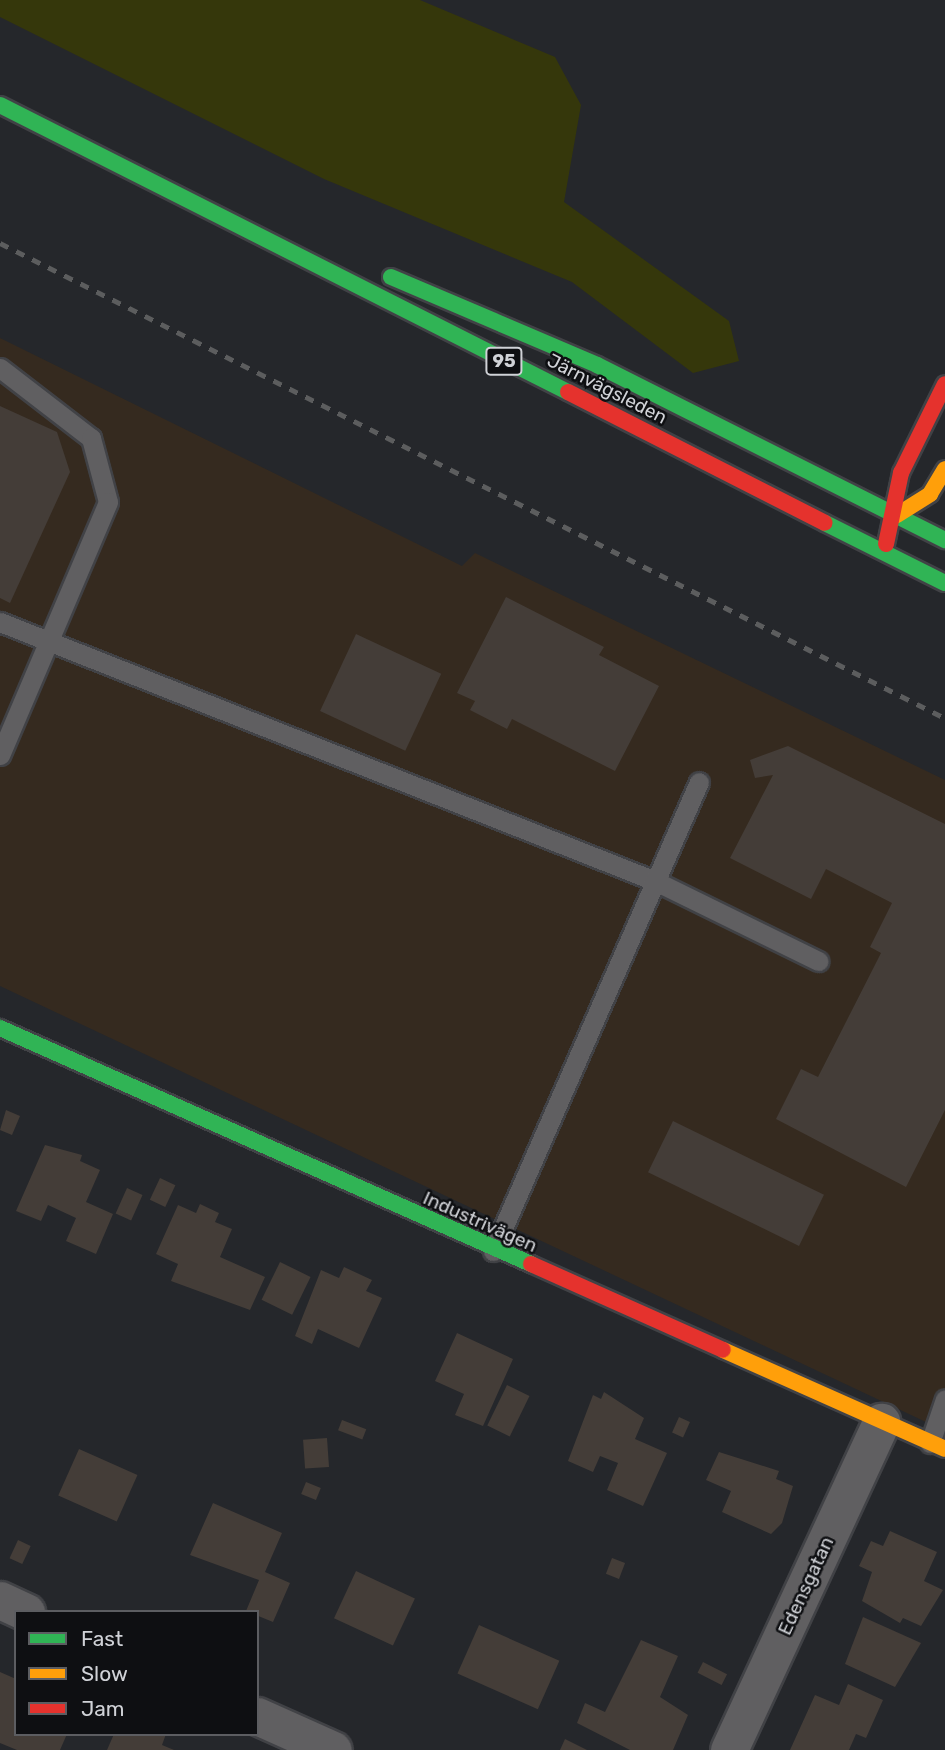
<!DOCTYPE html>
<meta charset="utf-8">
<style>
body{margin:0}
#map{position:relative;width:945px;height:1750px;overflow:hidden;background:#25272b;font-family:Rubik,sans-serif}
div>[style]{position:absolute}
.industrial>*{inset:0;background:#352a1f}
.green>*{inset:0;background:#35370b}
.building>*{inset:0;background:#443d38;transform-origin:0 0}
.roads{filter:drop-shadow(2px 0 #414246) drop-shadow(-2px 0 #414246) drop-shadow(0 2px #414246) drop-shadow(0 -2px #414246)}
.lane>*{height:19px;margin:-9.5px;padding:0 9.5px;transform-origin:9.5px;border-radius:9.5px;background:#605f61}
.street>*{height:37px;margin:-18.5px;padding:0 18.5px;transform-origin:18.5px;border-radius:18.5px;background:#605f61}
.fast>*{height:16px;margin:-8px;padding:0 8px;transform-origin:8px;border-radius:8px;background:#30b455}
.slow>*{height:16px;margin:-8px;padding:0 8px;transform-origin:8px;border-radius:8px;background:#ff9f0a}
.jam>*{height:16px;margin:-8px;padding:0 8px;transform-origin:8px;border-radius:8px;background:#e5322d}
.rail>*{height:5px;margin-top:-2.5px;transform-origin:0;background:repeating-linear-gradient(90deg,#5c5d5e 0 9px,transparent 0 18px)}
span{translate:-50% -50%;white-space:nowrap;text-align:center;line-height:1.15;-webkit-text-stroke:5px #0e0f12;paint-order:stroke}
.shield-label span{padding:2px 5px;background:#0e0f12;border:2px solid;border-radius:5px;-webkit-text-stroke-width:0}
.shield-label{font-size:18px;color:#d0d2d7;font-weight:700}
.street-label{font-size:19px;color:#d0d2d7}
.legend{position:absolute;left:14px;top:1610px;width:245px;height:126px;box-sizing:border-box;background:#0e0f12;border:2px solid #5c5d61;margin:0;padding:9px 12px;list-style:none;font-size:21px;color:#d0d2d7}
.legend li{display:flex;align-items:center;gap:14px;height:35px}
.legend b{width:35px;border:2px solid #5c5d61}
</style>
<div id="map">
<div class="industrial">
<i style="clip-path:polygon(0 338px,462px 566px,475px 553px,945px 780px,945px 1431px,0 986px)"></i>
</div>
<div class="green">
<i style="clip-path:polygon(0 0,420px 0,555px 57px,581px 105px,564px 202px,729px 321px,739px 361px,693px 373px,572px 282px,324px 179px,0 17px)"></i>
</div>
<div class="building">
<i style="clip-path:polygon(0 406px,57px 432px,70px 472px,10px 603px,0 598px)"></i>
<i style="clip-path:polygon(506px 597px,604px 647px,599px 655px,659px 686px,615px 771px,512px 719px,507px 729px,470px 710px,475px 701px,457px 693px)"></i>
<i style="left:356px;top:634px;width:94px;height:85px;rotate:25deg"></i>
<i style="clip-path:polygon(788px 746px,945px 824px,945px 1110px,906px 1187px,776px 1119px,801px 1069px,818px 1077px,881px 953px,870px 947px,892px 903px,826px 869px,811px 899px,730px 858px,773px 775px,755px 778px,750px 760px)"></i>
<i style="clip-path:polygon(6px 1110px,20px 1116px,12px 1135px,0 1130px)"></i>
<i style="left:673px;top:1121px;width:168px;height:57px;rotate:26deg"></i>
<i style="clip-path:polygon(45px 1145px,82px 1155px,80px 1161px,100px 1170px,86px 1202px,113px 1214px,96px 1254px,66px 1241px,76px 1218px,48px 1205px,41px 1221px,16px 1211px)"></i>
<i style="left:160px;top:1178px;width:17px;height:24px;rotate:25deg"></i>
<i style="left:127px;top:1188px;width:17px;height:28px;rotate:24deg"></i>
<i style="clip-path:polygon(200px 1204px,219px 1213px,215px 1222px,232px 1229px,220px 1257px,265px 1277px,250px 1310px,171px 1281px,178px 1264px,156px 1254px,178px 1205px,196px 1213px)"></i>
<i style="left:280px;top:1262px;width:34px;height:42px;rotate:26deg"></i>
<i style="clip-path:polygon(344px 1267px,372px 1280px,366px 1291px,382px 1298px,359px 1348px,318px 1329px,312px 1344px,295px 1336px,321px 1270px,339px 1278px)"></i>
<i style="clip-path:polygon(457px 1333px,513px 1359px,483px 1426px,455px 1415px,464px 1394px,435px 1381px)"></i>
<i style="left:507px;top:1385px;width:25px;height:45px;rotate:26deg"></i>
<i style="clip-path:polygon(604px 1392px,644px 1418px,635px 1439px,667px 1453px,643px 1506px,607px 1490px,618px 1463px,600px 1456px,593px 1472px,568px 1461px,593px 1395px,601px 1399px)"></i>
<i style="left:679px;top:1417px;width:12px;height:17px;rotate:24deg"></i>
<i style="left:342px;top:1420px;width:26px;height:11px;rotate:21deg"></i>
<i style="left:327px;top:1438px;width:29px;height:24px;rotate:86deg"></i>
<i style="left:79px;top:1449px;width:64px;height:51px;rotate:24deg"></i>
<i style="clip-path:polygon(719px 1452px,779px 1471px,776px 1479px,793px 1486px,782px 1523px,771px 1534px,722px 1512px,731px 1491px,706px 1480px)"></i>
<i style="left:306px;top:1482px;width:16px;height:13px;rotate:22deg"></i>
<i style="clip-path:polygon(213px 1503px,282px 1533px,265px 1572px,290px 1583px,273px 1622px,246px 1611px,259px 1580px,190px 1555px)"></i>
<i style="clip-path:polygon(890px 1531px,937px 1552px,924px 1581px,943px 1590px,921px 1626px,903px 1618px,900px 1623px,862px 1601px,872px 1572px,859px 1566px,871px 1541px,883px 1546px)"></i>
<i style="left:18px;top:1540px;width:14px;height:20px;rotate:25deg"></i>
<i style="left:612px;top:1558px;width:14px;height:17px;rotate:21deg"></i>
<i style="left:356px;top:1571px;width:65px;height:52px;rotate:25deg"></i>
<i style="clip-path:polygon(863px 1617px,921px 1643px,895px 1687px,845px 1664px)"></i>
<i style="left:479px;top:1625px;width:88px;height:53px;rotate:24deg"></i>
<i style="clip-path:polygon(641px 1640px,678px 1656px,660px 1697px,688px 1715px,673px 1750px,630px 1750px,577px 1723px,585px 1703px,605px 1712px)"></i>
<i style="left:703px;top:1662px;width:27px;height:12px;rotate:27deg"></i>
<i style="clip-path:polygon(0 1672px,16px 1679px,16px 1734px,67px 1734px,60px 1750px,17px 1750px,0 1743px)"></i>
<i style="clip-path:polygon(848px 1684px,883px 1700px,866px 1738px,856px 1734px,849px 1750px,790px 1750px,815px 1695px,839px 1705px)"></i>
<i style="clip-path:polygon(114px 1734px,166px 1734px,162px 1745px,174px 1750px,107px 1750px)"></i>
<i style="clip-path:polygon(565px 1739px,587px 1750px,560px 1750px)"></i>
</div>
<div class="roads">
<div class="lane">
<i style="left:0;top:368px;width:115px;rotate:37.6deg"></i>
<i style="left:91px;top:438px;width:66px;rotate:75.1deg"></i>
<i style="left:108px;top:502px;width:275px;rotate:113.1deg"></i>
<i style="left:0;top:622px;width:704px;rotate:21.57deg"></i>
<i style="left:655px;top:881px;width:182px;rotate:26.1deg"></i>
<i style="left:493px;top:1251px;width:512px;rotate:-66.29deg"></i>
<i style="left:930px;top:1443px;width:46px;rotate:-71.2deg"></i>
</div>
<div class="street">
<i style="left:0;top:1600px;width:29px;rotate:25deg"></i>
<i style="left:257px;top:1716px;width:83px;rotate:24.1deg"></i>
<i style="left:729px;top:1750px;width:362px;rotate:-65.1deg"></i>
</div>
<div class="fast">
<i style="left:0;top:105px;width:636px;rotate:26.81deg"></i>
<i style="left:391px;top:277px;width:224px;rotate:23.1deg"></i>
<i style="left:597px;top:365px;width:390px;rotate:26.7deg"></i>
<i style="left:825px;top:523px;width:134px;rotate:26.6deg"></i>
<i style="left:0;top:1028px;width:581px;rotate:23.96deg"></i>
</div>
<div class="slow">
<i style="left:897px;top:515px;width:39px;rotate:-32deg"></i>
<i style="left:930px;top:494px;width:29px;rotate:-59deg"></i>
<i style="left:723px;top:1350px;width:243px;rotate:24deg"></i>
</div>
<div class="jam">
<i style="left:568px;top:392px;width:288px;rotate:27deg"></i>
<i style="left:886px;top:544px;width:73px;rotate:-78.1deg"></i>
<i style="left:901px;top:473px;width:99px;rotate:-63.7deg"></i>
<i style="left:531px;top:1264px;width:210px;rotate:24.1deg"></i>
</div>
</div>
<div class="rail">
<i style="left:0;top:243px;width:1058px;rotate:26.69deg"></i>
</div>
<div class="shield-label">
<span style="left:504px;top:361px">95</span>
</div>
<div class="street-label">
<span style="left:607px;top:389px;rotate:27deg">Järnvägsleden</span>
<span style="left:480px;top:1222px;rotate:24deg">Industrivägen</span>
<span style="left:806px;top:1586px;rotate:-65deg">Edensgatan</span>
</div>
<ul class="legend">
<li><b style="height:9px;background:#30b455"></b>Fast</li>
<li><b style="height:9px;background:#ff9f0a"></b>Slow</li>
<li><b style="height:9px;background:#e5322d"></b>Jam</li>
</ul>
</div>
